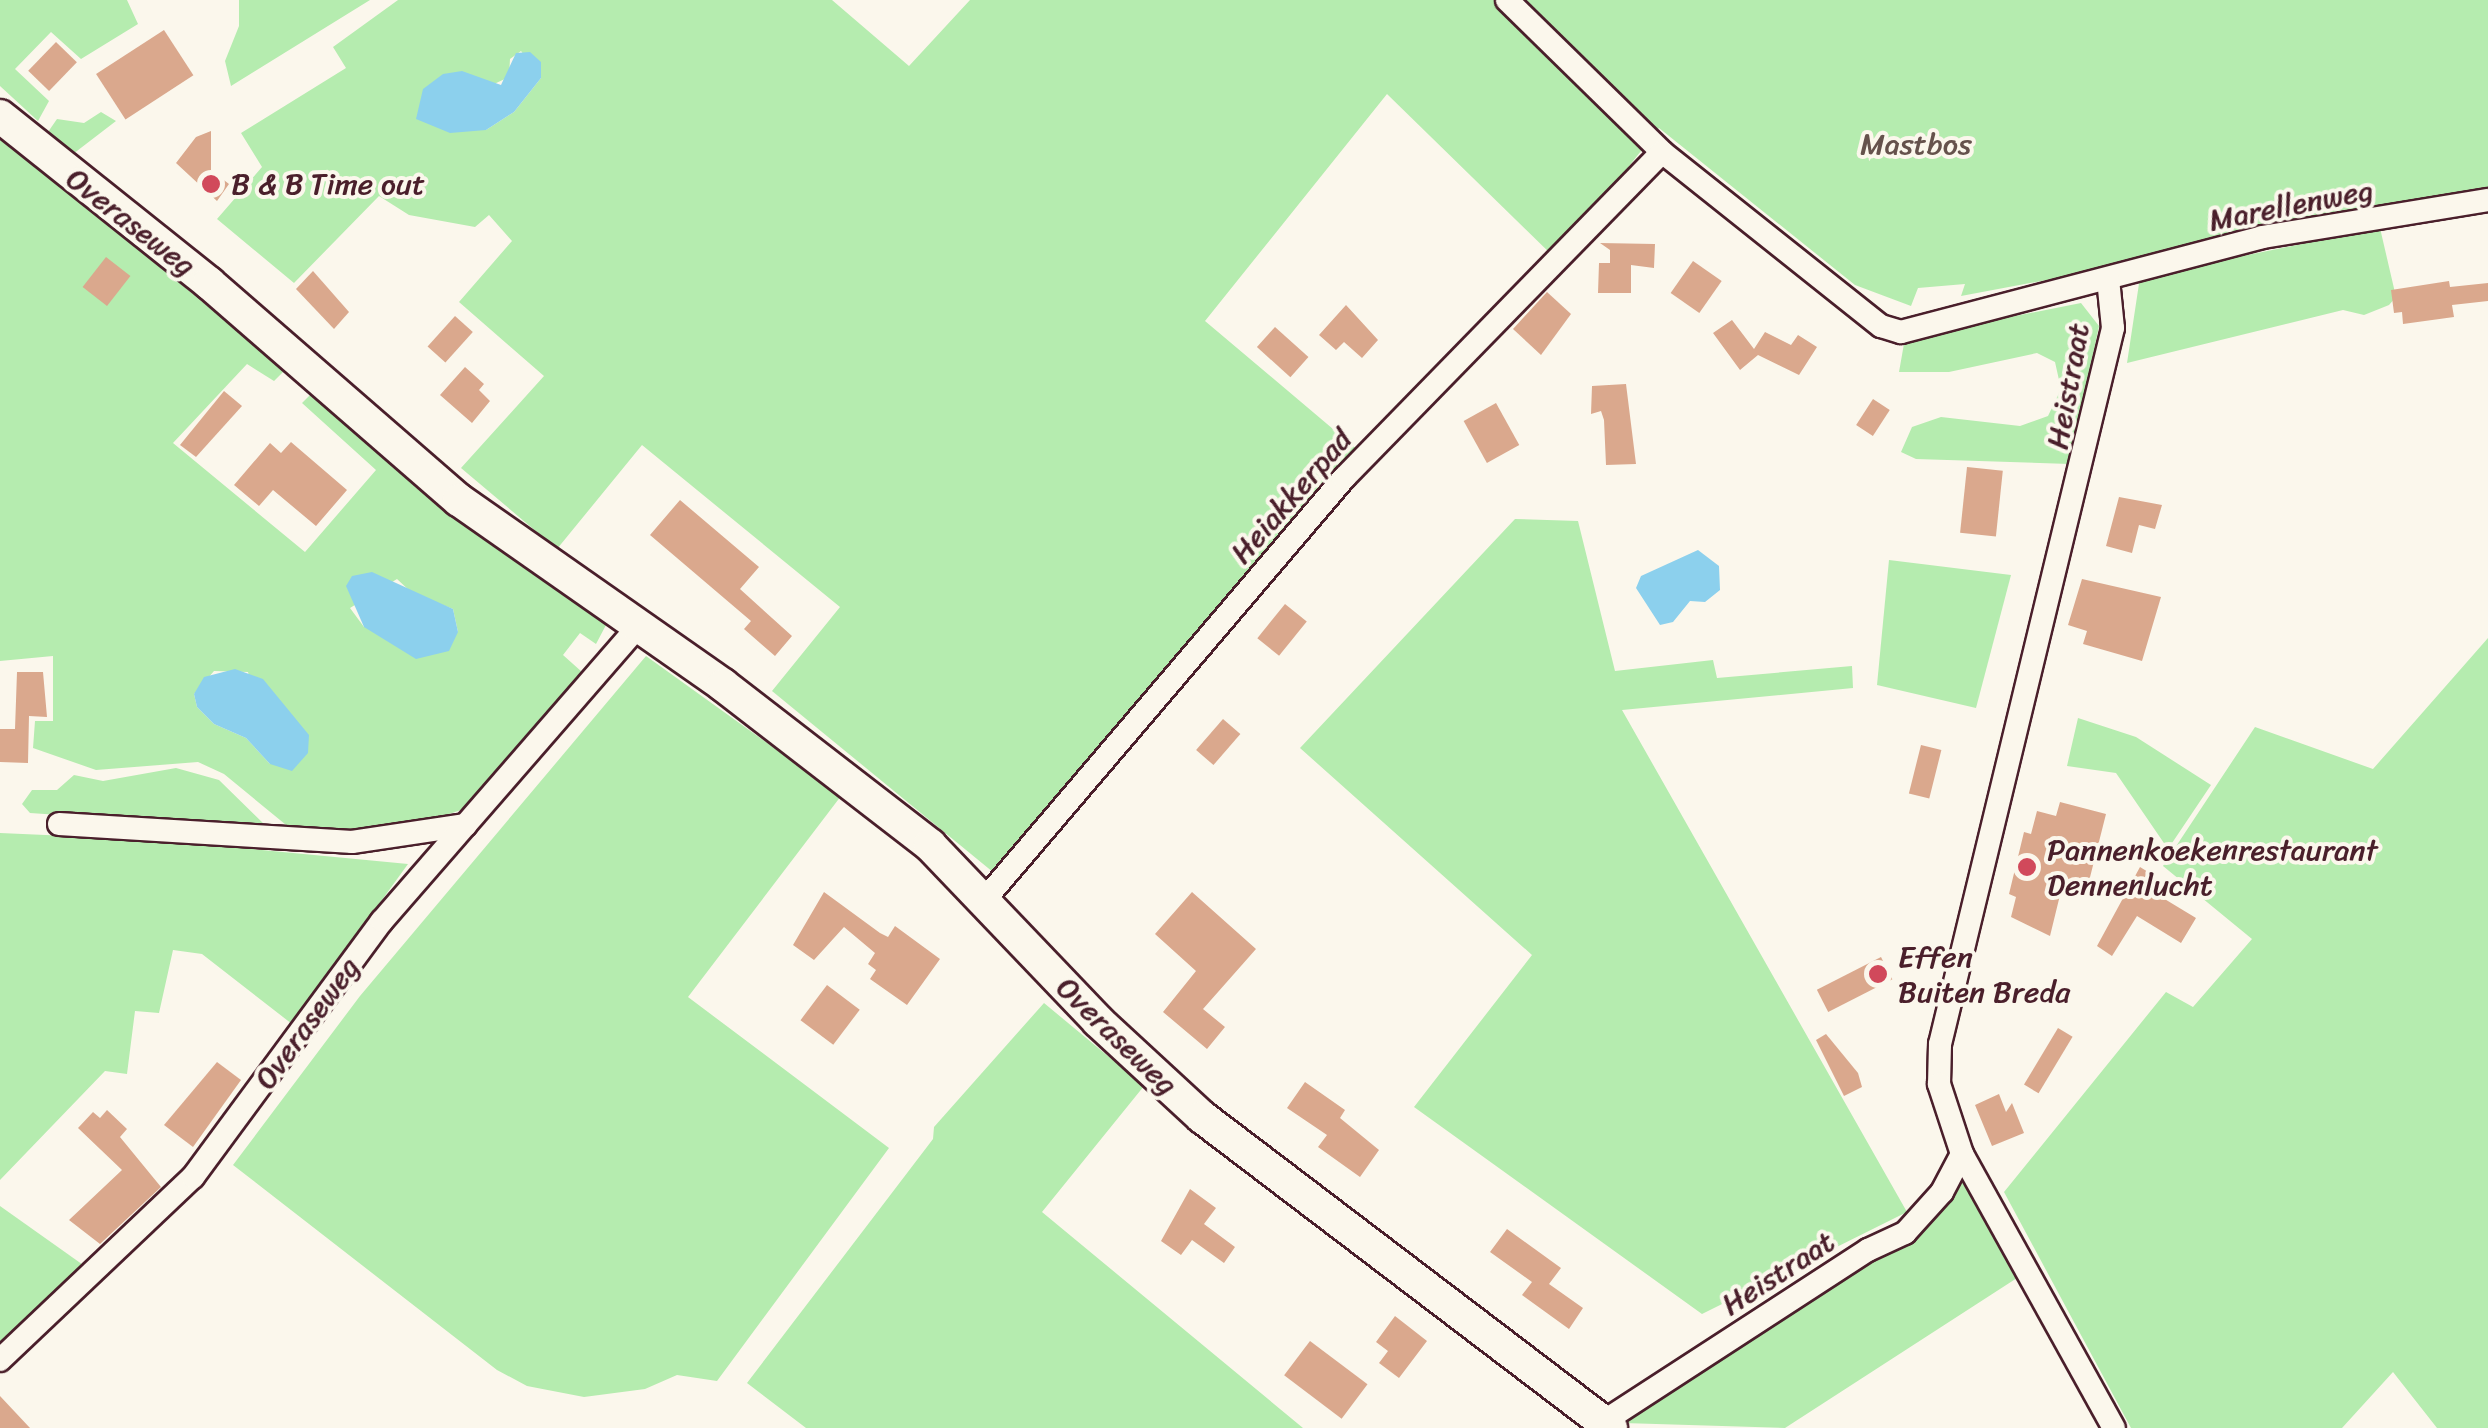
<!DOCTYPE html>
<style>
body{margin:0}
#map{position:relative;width:2488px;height:1428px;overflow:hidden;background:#fbf7ec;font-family:Sriracha,sans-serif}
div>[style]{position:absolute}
.green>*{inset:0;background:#b5ecaf}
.water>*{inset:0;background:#8cd0ed}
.building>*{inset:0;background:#daa88d;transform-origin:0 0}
.roads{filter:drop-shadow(2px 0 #4a1f2b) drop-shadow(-2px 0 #4a1f2b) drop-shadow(0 2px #4a1f2b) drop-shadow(0 -2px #4a1f2b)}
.street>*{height:22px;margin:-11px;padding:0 11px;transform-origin:11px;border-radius:11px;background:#fbf7ec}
.secondary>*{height:32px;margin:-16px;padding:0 16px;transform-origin:16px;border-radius:16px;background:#fbf7ec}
.dots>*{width:28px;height:28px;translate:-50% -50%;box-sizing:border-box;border:5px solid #fbf7ec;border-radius:50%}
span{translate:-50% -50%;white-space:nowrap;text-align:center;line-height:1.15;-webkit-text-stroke:8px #fbf7ec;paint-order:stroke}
.park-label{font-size:30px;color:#65524c}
.poi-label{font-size:30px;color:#4a1f2b}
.left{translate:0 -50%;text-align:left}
.street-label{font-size:30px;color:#4a1f2b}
</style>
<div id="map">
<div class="green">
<i style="clip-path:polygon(0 0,127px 0,138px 24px,81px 59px,51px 32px,15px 69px,49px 101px,38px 121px,0 86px)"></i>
<i style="clip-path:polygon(239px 0,370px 0,231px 86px,225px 61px,239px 26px)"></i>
<i style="clip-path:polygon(evenodd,398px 0,832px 0,909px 66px,970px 0,2488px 0,2488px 197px,1961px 296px,1965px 284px,1918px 288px,1911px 306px,1855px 285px,1659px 128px,1556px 259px,1387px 94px,1205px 321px,1359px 451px,999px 877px,772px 691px,840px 607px,642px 445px,557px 549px,461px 468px,544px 376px,459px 302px,512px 241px,489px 215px,475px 227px,409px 215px,379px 196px,294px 283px,217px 219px,262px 167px,241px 133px,346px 68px,333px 47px,398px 0,521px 51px,541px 78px,514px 112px,486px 130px,492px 85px,509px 77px,510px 59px,521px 51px)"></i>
<i style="clip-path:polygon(101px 112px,116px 121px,73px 154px,48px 132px,57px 119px,84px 123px)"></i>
<i style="clip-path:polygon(evenodd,0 135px,285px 370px,274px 381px,247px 364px,173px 443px,305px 552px,376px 470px,302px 403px,312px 393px,489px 540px,606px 625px,596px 644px,580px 633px,563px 655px,582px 672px,467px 808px,392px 833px,291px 829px,224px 774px,198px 762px,96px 770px,33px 748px,35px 721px,53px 721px,53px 656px,0 661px,0 135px,397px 579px,412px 593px,453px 609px,458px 632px,364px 627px,350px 608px,397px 579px,0 135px,214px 671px,248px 672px,270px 764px,246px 738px,214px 724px,197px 707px,194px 694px,214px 671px)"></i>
<i style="clip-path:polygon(2380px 228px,2396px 297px,2389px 305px,2364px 315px,2343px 310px,2127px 363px,2140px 277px)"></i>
<i style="clip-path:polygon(2081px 303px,2099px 326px,2070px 464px,1916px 459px,1901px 452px,1912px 427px,1941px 417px,2020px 426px,2048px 416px,2061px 389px,2055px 362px,2037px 353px,1949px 372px,1899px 372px,1905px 338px)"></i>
<i style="clip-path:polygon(1515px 519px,1578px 521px,1615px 671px,1713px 660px,1717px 678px,1852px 666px,1853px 688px,1622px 710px,1907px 1212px,1702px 1314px,1414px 1107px,1532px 955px,1300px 748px)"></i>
<i style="clip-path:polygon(1889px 560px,2011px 575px,1976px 708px,1877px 685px)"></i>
<i style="clip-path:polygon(2488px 638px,2488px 1428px,2437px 1428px,2393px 1372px,2342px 1428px,2131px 1428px,2004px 1192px,2166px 992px,2193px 1007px,2252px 939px,2163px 866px,2255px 727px,2373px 769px)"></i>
<i style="clip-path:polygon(646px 656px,841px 796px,688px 997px,889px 1148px,717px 1381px,677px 1375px,645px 1389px,584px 1397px,527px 1386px,497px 1370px,233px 1165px,360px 996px)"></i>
<i style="clip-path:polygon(2078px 718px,2136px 737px,2211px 785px,2168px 849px,2116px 773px,2067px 766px)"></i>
<i style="clip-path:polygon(176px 768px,219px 780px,269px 829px,30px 813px,22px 804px,32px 790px,57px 790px,74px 775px,103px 781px)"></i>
<i style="clip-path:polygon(0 833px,159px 840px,408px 864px,292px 1024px,202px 954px,173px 950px,159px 1013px,135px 1011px,127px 1074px,105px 1071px,0 1180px)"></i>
<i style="clip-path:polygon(1044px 1003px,1144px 1086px,1042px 1212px,1303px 1428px,806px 1428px,747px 1383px,933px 1139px,934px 1127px)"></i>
<i style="clip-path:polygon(1963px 1165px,2017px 1278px,1785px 1428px,1623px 1423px,1932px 1221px)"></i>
<i style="clip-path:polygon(0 1206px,86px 1267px,0 1350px)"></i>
</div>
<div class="water">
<i style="clip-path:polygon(530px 52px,541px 62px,541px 78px,514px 112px,486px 130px,450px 133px,416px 119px,423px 89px,443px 74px,462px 71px,501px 85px,516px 53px)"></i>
<i style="clip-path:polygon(1698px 550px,1719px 566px,1720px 590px,1705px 602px,1690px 601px,1673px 622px,1660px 625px,1636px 588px,1641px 576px)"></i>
<i style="clip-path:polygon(372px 572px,453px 609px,458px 632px,449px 651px,416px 659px,364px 627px,346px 586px,352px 576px)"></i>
<i style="clip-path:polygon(235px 669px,263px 679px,309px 735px,308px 753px,292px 771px,270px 764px,246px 738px,214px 724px,197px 707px,194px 694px,204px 677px)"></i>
</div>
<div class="building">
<i style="left:164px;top:30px;width:54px;height:81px;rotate:57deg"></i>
<i style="left:56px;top:42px;width:29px;height:40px;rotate:44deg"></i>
<i style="clip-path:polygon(211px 131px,211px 170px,229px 184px,217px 201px,176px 163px,196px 137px)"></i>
<i style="clip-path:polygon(1600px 243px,1655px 244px,1654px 268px,1631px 265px,1631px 293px,1598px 293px,1599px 263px,1610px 263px,1610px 250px)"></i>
<i style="left:106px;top:257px;width:31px;height:38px;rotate:38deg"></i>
<i style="left:1693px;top:261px;width:35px;height:39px;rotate:35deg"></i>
<i style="clip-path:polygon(313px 271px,349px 312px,334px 329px,296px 289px)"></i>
<i style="clip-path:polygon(2449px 281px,2450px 287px,2488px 283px,2488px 301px,2452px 305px,2454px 317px,2403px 324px,2402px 312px,2394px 313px,2391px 290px)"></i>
<i style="clip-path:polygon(1547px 292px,1571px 314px,1541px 355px,1513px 329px)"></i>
<i style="clip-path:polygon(1346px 305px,1378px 340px,1362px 358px,1344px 342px,1336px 350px,1319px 335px)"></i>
<i style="left:455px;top:316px;width:24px;height:41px;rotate:42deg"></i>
<i style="clip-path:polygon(1732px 320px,1754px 349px,1765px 332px,1791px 345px,1798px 335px,1817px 347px,1799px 375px,1758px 355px,1740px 370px,1713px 333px)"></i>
<i style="left:1275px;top:327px;width:45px;height:27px;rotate:42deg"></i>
<i style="clip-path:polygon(465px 367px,484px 384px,479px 390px,490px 401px,472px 423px,440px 395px)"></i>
<i style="clip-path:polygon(1626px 384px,1636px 464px,1606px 465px,1604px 420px,1601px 411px,1591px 414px,1592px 386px)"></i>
<i style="clip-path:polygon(224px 391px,242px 406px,196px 457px,180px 445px)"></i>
<i style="left:1873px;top:399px;width:20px;height:31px;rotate:33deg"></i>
<i style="left:1496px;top:403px;width:48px;height:37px;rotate:61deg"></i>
<i style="clip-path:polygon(291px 442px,347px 490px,316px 526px,273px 490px,259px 506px,234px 485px,270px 443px,281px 453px)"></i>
<i style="left:1967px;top:467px;width:36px;height:66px;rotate:6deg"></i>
<i style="clip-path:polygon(2119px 497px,2162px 505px,2155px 529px,2139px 525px,2132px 553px,2106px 546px)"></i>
<i style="clip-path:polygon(680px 500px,759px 567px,740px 589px,792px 636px,775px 656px,744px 629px,751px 621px,650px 535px)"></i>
<i style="clip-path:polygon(2082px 579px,2161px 597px,2142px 661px,2083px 644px,2087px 631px,2068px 625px)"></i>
<i style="left:1285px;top:604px;width:28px;height:44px;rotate:39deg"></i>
<i style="clip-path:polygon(17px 672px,43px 672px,47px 717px,29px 716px,28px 763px,0 762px,0 729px,15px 729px)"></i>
<i style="left:1223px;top:719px;width:23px;height:41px;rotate:41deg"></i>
<i style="left:1921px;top:745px;width:21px;height:50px;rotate:14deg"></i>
<i style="clip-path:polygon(2060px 802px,2106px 814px,2085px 897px,2061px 891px,2050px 936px,2011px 917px,2016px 897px,2009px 894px,2024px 832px,2031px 834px,2037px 811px,2056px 816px)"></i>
<i style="clip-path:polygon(2140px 867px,2166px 883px,2158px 895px,2196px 918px,2181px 943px,2137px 916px,2112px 956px,2097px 946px)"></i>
<i style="clip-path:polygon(824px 892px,880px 933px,888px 937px,895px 926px,940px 959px,907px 1005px,870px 979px,876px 970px,868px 964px,875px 953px,844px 927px,814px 960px,793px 945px)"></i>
<i style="clip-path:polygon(1192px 892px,1256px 949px,1203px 1009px,1225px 1027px,1207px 1049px,1163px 1012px,1196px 971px,1155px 934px)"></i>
<i style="left:1881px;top:957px;width:25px;height:72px;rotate:63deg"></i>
<i style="left:827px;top:985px;width:41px;height:44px;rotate:37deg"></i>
<i style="left:2058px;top:1028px;width:17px;height:66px;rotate:31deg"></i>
<i style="clip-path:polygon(1826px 1034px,1858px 1073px,1862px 1087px,1844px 1096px,1816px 1040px)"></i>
<i style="clip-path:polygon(217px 1062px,241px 1080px,193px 1147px,164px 1125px)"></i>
<i style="clip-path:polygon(1305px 1082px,1345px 1110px,1340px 1118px,1379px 1150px,1360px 1177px,1318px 1147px,1327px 1135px,1287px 1108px)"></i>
<i style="clip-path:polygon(1999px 1094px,2006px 1112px,2012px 1103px,2024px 1133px,1992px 1146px,1975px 1105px)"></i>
<i style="clip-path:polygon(107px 1110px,127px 1129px,120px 1137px,161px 1187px,100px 1244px,69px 1220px,122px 1170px,78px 1128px,93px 1112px,100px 1118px)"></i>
<i style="clip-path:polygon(1190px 1189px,1216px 1208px,1204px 1224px,1235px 1247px,1224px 1263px,1192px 1240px,1181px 1255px,1161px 1241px)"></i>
<i style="clip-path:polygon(1507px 1229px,1561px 1268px,1549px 1284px,1583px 1308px,1569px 1329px,1522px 1295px,1532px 1282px,1490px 1252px)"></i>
<i style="clip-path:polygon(1395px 1316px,1427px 1341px,1399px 1378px,1379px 1363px,1388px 1351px,1376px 1342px)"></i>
<i style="left:1310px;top:1341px;width:72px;height:43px;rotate:37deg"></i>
<i style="clip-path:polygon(0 1396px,30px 1428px,0 1428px)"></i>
</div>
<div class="roads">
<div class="street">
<i style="left:1507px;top:0;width:217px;rotate:44.4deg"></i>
<i style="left:1662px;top:152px;width:280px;rotate:38.5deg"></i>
<i style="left:1881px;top:326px;width:21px;rotate:17deg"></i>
<i style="left:1901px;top:332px;width:373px;rotate:-14.7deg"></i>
<i style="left:2262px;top:237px;width:229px;rotate:-9.3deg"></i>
<i style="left:2108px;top:279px;width:49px;rotate:84.2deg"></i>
<i style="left:2113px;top:328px;width:737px;rotate:103.58deg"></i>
<i style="left:1940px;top:1044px;width:40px;rotate:91.4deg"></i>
<i style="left:1939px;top:1084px;width:74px;rotate:71.8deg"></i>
<i style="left:1962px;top:1154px;width:313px;rotate:61deg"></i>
<i style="left:59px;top:824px;width:294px;rotate:3.5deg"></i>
<i style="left:352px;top:842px;width:115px;rotate:-8.5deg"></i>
<i style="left:986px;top:898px;width:552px;rotate:-49.56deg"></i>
<i style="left:1344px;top:478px;width:455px;rotate:-45.7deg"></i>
<i style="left:0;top:1360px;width:266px;rotate:-43.5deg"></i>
<i style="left:193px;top:1177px;width:318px;rotate:-53.6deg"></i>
<i style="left:382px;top:921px;width:391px;rotate:-49deg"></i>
<i style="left:1603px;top:1422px;width:316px;rotate:-33deg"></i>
<i style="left:1868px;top:1250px;width:41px;rotate:-24.7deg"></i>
<i style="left:1905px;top:1233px;width:55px;rotate:-47.9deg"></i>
<i style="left:1942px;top:1192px;width:43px;rotate:-62.2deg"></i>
</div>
<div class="secondary">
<i style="left:0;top:116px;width:268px;rotate:38.6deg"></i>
<i style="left:209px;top:283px;width:331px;rotate:41deg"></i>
<i style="left:459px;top:500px;width:322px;rotate:35deg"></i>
<i style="left:723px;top:685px;width:262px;rotate:37.7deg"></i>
<i style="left:930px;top:845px;width:243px;rotate:46.3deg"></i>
<i style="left:1098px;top:1021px;width:142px;rotate:42.7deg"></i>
<i style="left:1202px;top:1117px;width:514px;rotate:37.25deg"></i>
</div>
</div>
<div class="dots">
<i style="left:211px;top:184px;background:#d1495b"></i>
<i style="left:2027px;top:867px;background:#d1495b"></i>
<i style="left:1878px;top:974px;background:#d1495b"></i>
</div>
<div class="park-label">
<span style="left:1916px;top:144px">Mastbos</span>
</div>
<div class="poi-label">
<span class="left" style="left:231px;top:184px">B &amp; B Time out</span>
<span class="left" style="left:2047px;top:867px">Pannenkoekenrestaurant<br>Dennenlucht</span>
<span class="left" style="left:1898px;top:974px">Effen<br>Buiten Breda</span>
</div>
<div class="street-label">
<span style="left:2291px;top:205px;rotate:-11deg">Marellenweg</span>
<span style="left:131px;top:222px;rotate:38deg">Overaseweg</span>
<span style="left:2068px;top:386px;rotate:-80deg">Heistraat</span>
<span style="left:1291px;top:496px;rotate:-49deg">Heiakkerpad</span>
<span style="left:307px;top:1023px;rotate:-54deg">Overaseweg</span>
<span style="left:1117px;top:1036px;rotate:44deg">Overaseweg</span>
<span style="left:1778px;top:1273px;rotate:-33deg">Heistraat</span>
</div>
</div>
